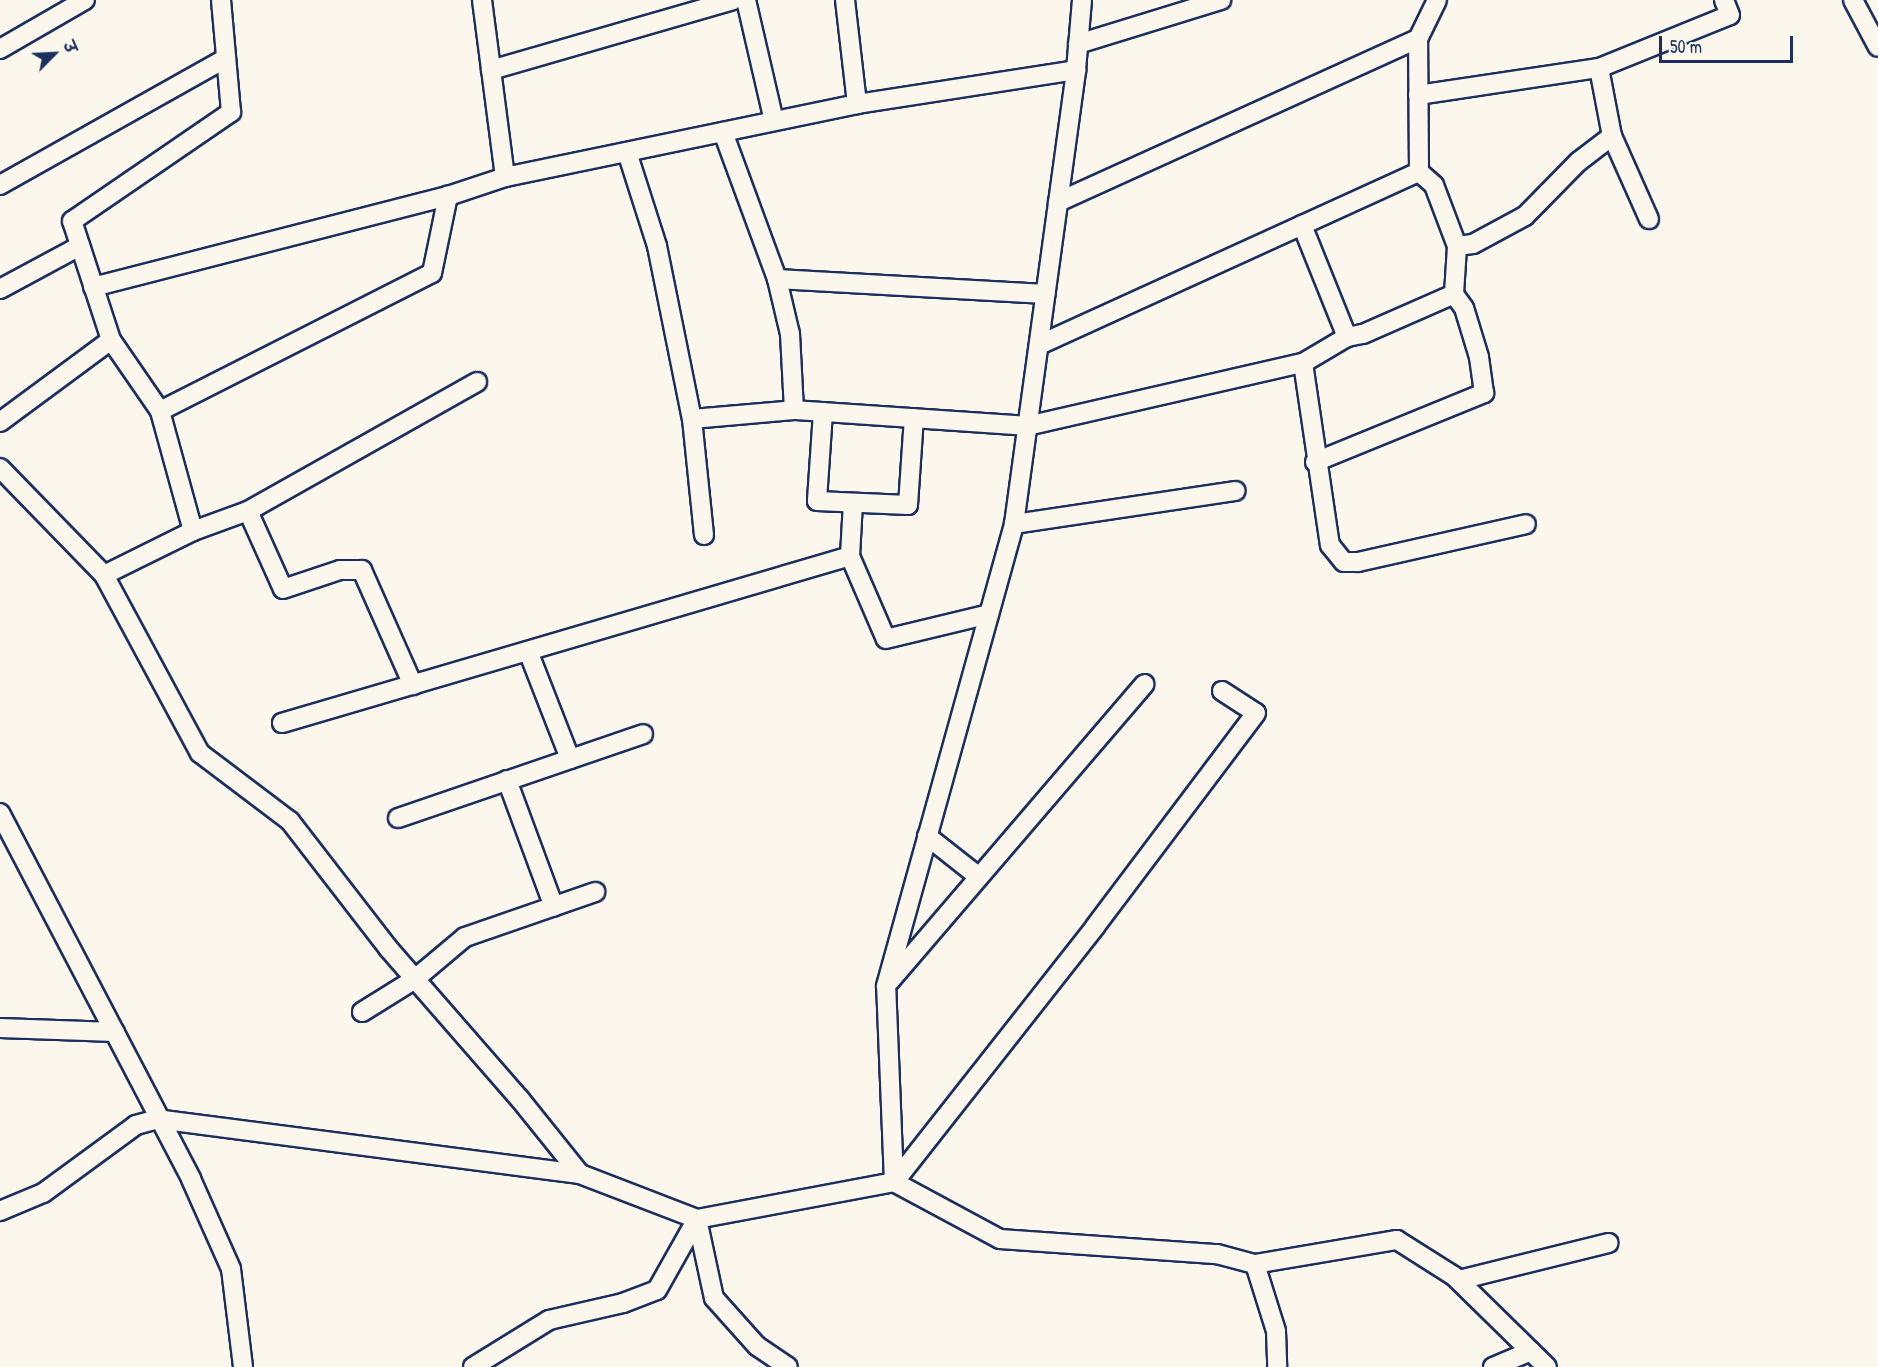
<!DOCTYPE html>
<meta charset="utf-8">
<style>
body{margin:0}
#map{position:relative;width:1878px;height:1367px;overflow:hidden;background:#fbf7ec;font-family:"Patrick Hand","Playpen Sans Deva",sans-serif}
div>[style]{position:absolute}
.roads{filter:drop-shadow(2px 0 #1b2f5e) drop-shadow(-2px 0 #1b2f5e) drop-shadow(0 2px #1b2f5e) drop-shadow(0 -2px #1b2f5e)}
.minor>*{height:18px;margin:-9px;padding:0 9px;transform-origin:9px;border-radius:9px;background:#fbf7ec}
span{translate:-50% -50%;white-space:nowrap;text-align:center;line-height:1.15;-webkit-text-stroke:4.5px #fbf7ec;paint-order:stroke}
.north{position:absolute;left:24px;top:24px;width:60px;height:60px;-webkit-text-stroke:4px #fbf7ec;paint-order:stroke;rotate:66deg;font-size:16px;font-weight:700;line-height:24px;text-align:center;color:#1b2f5e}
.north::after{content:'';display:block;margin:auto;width:21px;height:27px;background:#1b2f5e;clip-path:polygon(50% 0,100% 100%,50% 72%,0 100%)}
.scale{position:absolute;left:1659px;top:36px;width:134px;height:27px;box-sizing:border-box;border:3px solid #1b2f5e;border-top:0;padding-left:8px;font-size:18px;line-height:21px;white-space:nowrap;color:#1b2f5e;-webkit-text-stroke:4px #fbf7ec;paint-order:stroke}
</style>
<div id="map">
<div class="roads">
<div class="minor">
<i style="left:482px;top:0;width:178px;rotate:82.6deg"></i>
<i style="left:505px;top:177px;width:359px;rotate:-11.7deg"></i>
<i style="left:857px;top:104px;width:222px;rotate:-8.8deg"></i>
<i style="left:746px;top:0;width:124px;rotate:77deg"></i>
<i style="left:845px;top:0;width:105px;rotate:83.4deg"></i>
<i style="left:1853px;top:0;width:53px;rotate:62deg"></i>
<i style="left:1078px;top:44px;width:150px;rotate:-17.1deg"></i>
<i style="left:0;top:49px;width:98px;rotate:-30deg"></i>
<i style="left:1599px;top:68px;width:141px;rotate:-22deg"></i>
<i style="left:1730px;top:15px;width:16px;rotate:-112deg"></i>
<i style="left:491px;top:70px;width:252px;rotate:-16.1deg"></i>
<i style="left:1418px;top:95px;width:183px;rotate:-8.5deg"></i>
<i style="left:1599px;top:68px;width:69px;rotate:79.2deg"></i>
<i style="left:1612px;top:136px;width:91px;rotate:66deg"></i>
<i style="left:723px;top:132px;width:157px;rotate:69.8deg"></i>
<i style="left:777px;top:279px;width:269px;rotate:3.2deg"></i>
<i style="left:627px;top:152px;width:99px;rotate:72.3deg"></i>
<i style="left:657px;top:246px;width:177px;rotate:78.6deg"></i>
<i style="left:0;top:185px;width:259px;rotate:-29.3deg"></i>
<i style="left:1058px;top:202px;width:395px;rotate:-24.4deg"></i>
<i style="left:1418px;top:39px;width:43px;rotate:-64deg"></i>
<i style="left:1302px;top:225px;width:121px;rotate:68.1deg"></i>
<i style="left:1457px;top:246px;width:16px;rotate:-7deg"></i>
<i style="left:1473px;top:244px;width:59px;rotate:-28.3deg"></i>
<i style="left:1525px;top:216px;width:76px;rotate:-45.5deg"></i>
<i style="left:1578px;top:162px;width:43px;rotate:-37.4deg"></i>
<i style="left:777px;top:279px;width:57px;rotate:76.7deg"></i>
<i style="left:790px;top:334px;width:76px;rotate:87deg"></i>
<i style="left:794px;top:410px;width:234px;rotate:3.9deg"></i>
<i style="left:1027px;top:426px;width:283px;rotate:-12.9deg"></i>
<i style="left:1303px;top:363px;width:51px;rotate:-30.6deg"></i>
<i style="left:1347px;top:337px;width:16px;rotate:-11deg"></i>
<i style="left:1363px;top:334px;width:99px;rotate:-23.7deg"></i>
<i style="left:93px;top:287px;width:366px;rotate:-14.4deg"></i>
<i style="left:0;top:289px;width:91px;rotate:-28.3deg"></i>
<i style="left:1039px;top:345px;width:418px;rotate:-24.5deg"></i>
<i style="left:1419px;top:172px;width:133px;rotate:-90.4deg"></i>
<i style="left:1303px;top:363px;width:184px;rotate:81.6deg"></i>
<i style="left:1330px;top:545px;width:22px;rotate:51deg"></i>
<i style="left:1344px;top:562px;width:14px"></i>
<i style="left:1358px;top:562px;width:172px;rotate:-12.7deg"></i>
<i style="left:160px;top:411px;width:305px;rotate:-26.9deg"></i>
<i style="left:432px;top:273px;width:79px;rotate:-78.3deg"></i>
<i style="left:448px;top:196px;width:60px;rotate:-18.4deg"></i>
<i style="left:823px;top:412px;width:89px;rotate:93.9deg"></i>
<i style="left:817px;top:501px;width:91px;rotate:2.5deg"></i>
<i style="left:908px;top:505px;width:87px;rotate:-86.1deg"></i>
<i style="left:0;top:422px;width:138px;rotate:-36.5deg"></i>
<i style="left:1315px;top:462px;width:183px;rotate:-22.2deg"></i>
<i style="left:1484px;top:393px;width:36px;rotate:-98deg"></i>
<i style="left:1479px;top:357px;width:51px;rotate:-107deg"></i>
<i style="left:1464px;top:308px;width:17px;rotate:-126deg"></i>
<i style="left:1454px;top:294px;width:48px;rotate:-86.4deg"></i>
<i style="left:1457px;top:246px;width:65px;rotate:-110.7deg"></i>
<i style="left:1434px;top:185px;width:20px;rotate:-139deg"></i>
<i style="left:0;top:468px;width:149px;rotate:45.8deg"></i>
<i style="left:104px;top:575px;width:202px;rotate:61.7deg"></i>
<i style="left:200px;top:753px;width:113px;rotate:37.1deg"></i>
<i style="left:290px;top:821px;width:160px;rotate:52.3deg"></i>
<i style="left:388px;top:948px;width:199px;rotate:48.9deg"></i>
<i style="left:519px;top:1098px;width:97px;rotate:51.2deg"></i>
<i style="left:580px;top:1174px;width:426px;rotate:-172.6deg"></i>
<i style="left:158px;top:1119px;width:23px;rotate:165deg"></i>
<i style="left:136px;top:1125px;width:115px;rotate:143.8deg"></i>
<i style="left:43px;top:1193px;width:47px;rotate:157.3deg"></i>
<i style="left:248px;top:511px;width:85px;rotate:65.8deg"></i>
<i style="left:283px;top:589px;width:60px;rotate:-18.4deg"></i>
<i style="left:340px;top:570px;width:22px"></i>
<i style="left:362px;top:570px;width:126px;rotate:66.1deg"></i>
<i style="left:1014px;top:524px;width:224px;rotate:-8.5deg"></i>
<i style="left:193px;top:531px;width:59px;rotate:-20deg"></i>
<i style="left:248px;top:511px;width:263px;rotate:-29.4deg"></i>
<i style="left:704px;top:535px;width:117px;rotate:-95.9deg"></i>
<i style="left:692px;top:419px;width:102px;rotate:-5deg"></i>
<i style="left:850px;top:556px;width:53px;rotate:-86.8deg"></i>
<i style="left:104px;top:575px;width:99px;rotate:-26.3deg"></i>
<i style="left:193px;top:531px;width:124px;rotate:-105.4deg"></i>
<i style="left:160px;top:411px;width:86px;rotate:-124.6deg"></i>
<i style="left:111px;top:340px;width:125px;rotate:-108.1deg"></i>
<i style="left:72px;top:221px;width:193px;rotate:-34.4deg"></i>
<i style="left:231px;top:112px;width:112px;rotate:-95.1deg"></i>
<i style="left:528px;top:651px;width:116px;rotate:68.7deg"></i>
<i style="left:1222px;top:691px;width:40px;rotate:32.9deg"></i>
<i style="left:1256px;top:713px;width:268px;rotate:127deg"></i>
<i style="left:1095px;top:927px;width:325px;rotate:128.2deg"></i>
<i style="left:894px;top:1182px;width:120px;rotate:28.3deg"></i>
<i style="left:1000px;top:1239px;width:218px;rotate:4deg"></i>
<i style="left:1217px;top:1254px;width:39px;rotate:15deg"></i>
<i style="left:1255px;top:1264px;width:144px;rotate:-9.6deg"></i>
<i style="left:1397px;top:1240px;width:67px;rotate:32.3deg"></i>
<i style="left:1454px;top:1276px;width:130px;rotate:44.4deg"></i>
<i style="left:282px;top:723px;width:592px;rotate:-16.38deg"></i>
<i style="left:850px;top:556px;width:90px;rotate:66.6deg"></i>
<i style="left:886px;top:639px;width:106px;rotate:-13.6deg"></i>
<i style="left:507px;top:780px;width:135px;rotate:69.7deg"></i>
<i style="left:0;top:813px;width:413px;rotate:62.4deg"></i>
<i style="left:191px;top:1179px;width:98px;rotate:66deg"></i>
<i style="left:231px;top:1269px;width:99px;rotate:83deg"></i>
<i style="left:398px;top:818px;width:259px;rotate:-18.9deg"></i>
<i style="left:927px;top:836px;width:66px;rotate:38.3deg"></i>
<i style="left:890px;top:981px;width:391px;rotate:-49.4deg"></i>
<i style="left:362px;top:1012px;width:62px;rotate:-31.9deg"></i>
<i style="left:415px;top:979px;width:65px;rotate:-40deg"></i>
<i style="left:465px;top:937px;width:138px;rotate:-19.1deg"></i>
<i style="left:0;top:1028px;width:115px;rotate:2deg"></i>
<i style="left:580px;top:1174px;width:125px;rotate:21deg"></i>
<i style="left:697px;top:1219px;width:200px;rotate:-10.6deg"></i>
<i style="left:894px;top:1182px;width:196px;rotate:-92.3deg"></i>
<i style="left:886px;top:986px;width:479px;rotate:-74.5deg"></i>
<i style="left:1014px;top:524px;width:458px;rotate:-82.2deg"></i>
<i style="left:1076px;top:70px;width:70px;rotate:-85.1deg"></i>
<i style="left:1255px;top:1264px;width:70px;rotate:72.6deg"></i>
<i style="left:1276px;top:1331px;width:36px;rotate:88deg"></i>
<i style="left:1459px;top:1280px;width:154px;rotate:-13.9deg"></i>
<i style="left:473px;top:1367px;width:89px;rotate:-31.7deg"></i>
<i style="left:549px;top:1320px;width:76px;rotate:-12.9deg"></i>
<i style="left:623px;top:1303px;width:36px;rotate:-21deg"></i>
<i style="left:657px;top:1290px;width:81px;rotate:-60.6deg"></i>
<i style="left:697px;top:1219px;width:81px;rotate:77.9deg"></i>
<i style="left:714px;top:1298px;width:64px;rotate:48.1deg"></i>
<i style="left:757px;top:1346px;width:37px;rotate:34deg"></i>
<i style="left:1493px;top:1367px;width:41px;rotate:-22.8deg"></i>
</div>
</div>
<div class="north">उ</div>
<div class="scale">50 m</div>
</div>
